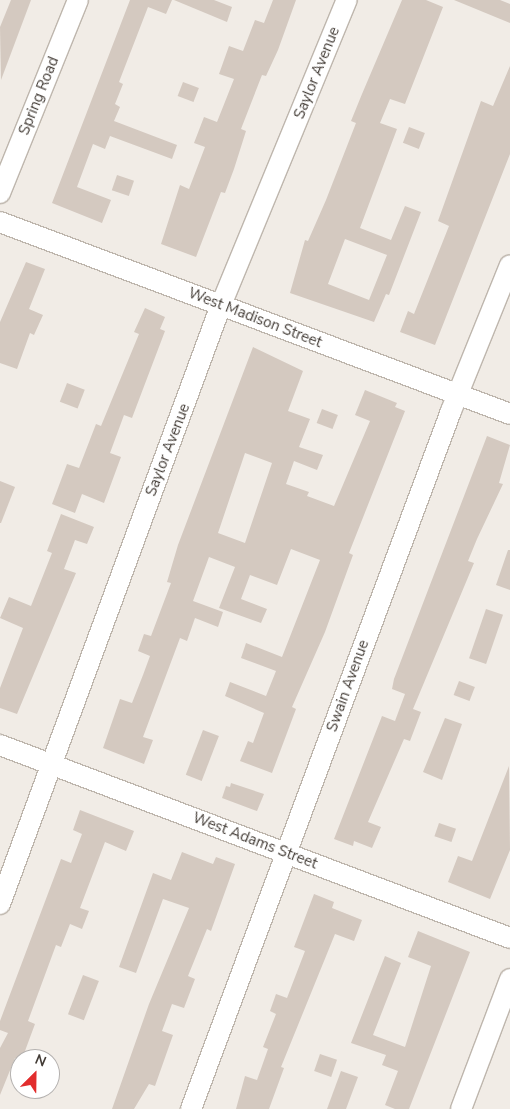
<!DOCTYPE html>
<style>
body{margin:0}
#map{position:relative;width:510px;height:1109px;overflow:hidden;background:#f1ece6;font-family:"Nunito Sans",sans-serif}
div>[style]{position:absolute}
.building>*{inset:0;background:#d4c9c0;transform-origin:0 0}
.roads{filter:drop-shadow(1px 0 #beb6ad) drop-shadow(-1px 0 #beb6ad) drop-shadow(0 1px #beb6ad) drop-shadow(0 -1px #beb6ad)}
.minor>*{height:20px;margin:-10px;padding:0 10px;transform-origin:10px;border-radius:10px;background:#fff}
span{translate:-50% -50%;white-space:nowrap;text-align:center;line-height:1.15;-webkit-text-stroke:4.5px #fff;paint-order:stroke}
.street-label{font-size:15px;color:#433c36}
.north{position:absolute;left:10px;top:1049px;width:50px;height:50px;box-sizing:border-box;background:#fff;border:1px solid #b4b1af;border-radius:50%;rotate:23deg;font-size:14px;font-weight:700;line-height:20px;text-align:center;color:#433c36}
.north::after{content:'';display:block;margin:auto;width:18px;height:22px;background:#e22d2d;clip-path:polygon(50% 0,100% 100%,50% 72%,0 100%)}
</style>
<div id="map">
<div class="building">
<i style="clip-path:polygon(11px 0,31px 0,1px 80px,0 27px)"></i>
<i style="clip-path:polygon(130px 0,172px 0,166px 14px,148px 7px,119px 82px,123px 84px,115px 104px,120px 107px,114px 121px,177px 145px,172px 159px,110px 136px,105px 149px,93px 144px,77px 187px,111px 200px,102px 223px,52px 203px)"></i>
<i style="clip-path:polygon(174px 0,214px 0,232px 7px,227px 22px)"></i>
<i style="clip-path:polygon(273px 0,296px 0,278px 50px,266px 76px,262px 75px,241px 129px,246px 131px,234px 169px,225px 193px,221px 192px,196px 257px,161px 244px,180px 185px,189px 189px,205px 147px,194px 143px,204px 117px,217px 122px,234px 79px,219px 74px,229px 46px,243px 51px,255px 20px,264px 23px)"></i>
<i style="clip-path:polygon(evenodd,402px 0,426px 0,443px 7px,405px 104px,390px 99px,380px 123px,397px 129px,360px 228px,391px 240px,405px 206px,421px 212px,389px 295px,386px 294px,374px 322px,290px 293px,305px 240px,308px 241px,326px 200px,356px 123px,351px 121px,362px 94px,402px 0,345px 239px,387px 255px,369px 300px,328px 284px,345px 239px)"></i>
<i style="clip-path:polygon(454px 0,500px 0,510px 4px,510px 23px)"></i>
<i style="clip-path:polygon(510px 66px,510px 154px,435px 345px,400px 332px,408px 311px,414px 314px,449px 226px,438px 221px,481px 101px,493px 106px)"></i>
<i style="left:183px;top:82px;width:17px;height:15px;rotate:21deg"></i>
<i style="left:409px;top:127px;width:17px;height:17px;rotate:21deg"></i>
<i style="left:117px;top:175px;width:18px;height:16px;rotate:19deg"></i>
<i style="clip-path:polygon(26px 262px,45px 269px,29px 309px,43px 315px,34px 335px,30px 333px,17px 369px,0 363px,0 322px)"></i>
<i style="clip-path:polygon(145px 308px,165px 317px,160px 329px,165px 331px,132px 418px,124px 415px,110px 453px,121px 457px,104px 503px,82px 494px,75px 513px,52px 504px,67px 464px,79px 468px,96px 424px,101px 426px,139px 334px,134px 332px)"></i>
<i style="clip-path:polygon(evenodd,253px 347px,303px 371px,288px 411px,310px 419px,299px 447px,323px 455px,317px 470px,294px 461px,286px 484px,309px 492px,307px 496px,334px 506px,370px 421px,355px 415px,365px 390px,397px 403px,395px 407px,405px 411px,349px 553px,353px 555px,325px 632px,292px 707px,296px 709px,272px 773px,240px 761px,248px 741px,253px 743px,264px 713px,225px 696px,230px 682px,266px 696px,276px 671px,241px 658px,246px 643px,282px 657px,320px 560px,291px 549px,277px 585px,250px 575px,241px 599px,267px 609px,261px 623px,219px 608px,235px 567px,209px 557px,193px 601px,223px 612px,218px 627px,195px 618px,187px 641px,180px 638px,143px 737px,153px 740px,144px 764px,103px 748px,120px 699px,132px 703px,143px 675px,150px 656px,138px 651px,144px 634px,151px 636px,171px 583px,167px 582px,178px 545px,253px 347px,245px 453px,272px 463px,245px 543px,218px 533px,245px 453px)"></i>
<i style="left:67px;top:383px;width:19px;height:20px;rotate:21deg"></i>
<i style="left:322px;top:409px;width:17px;height:15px;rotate:21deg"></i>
<i style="clip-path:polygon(487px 436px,510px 445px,499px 483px,503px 484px,477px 539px,468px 561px,474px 563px,413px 709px,421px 712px,410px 741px,404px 739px,368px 822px,381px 827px,372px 848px,354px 841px,353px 846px,334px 839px,382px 716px,395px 721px,405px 694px,392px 689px,394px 679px)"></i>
<i style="clip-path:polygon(0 481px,15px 487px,1px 523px,0 523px)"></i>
<i style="clip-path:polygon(61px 514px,94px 527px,87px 544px,75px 540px,64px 569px,76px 573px,17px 714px,0 708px,0 688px,23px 628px,0 618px,9px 597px,31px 606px,52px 553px,47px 551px)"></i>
<i style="clip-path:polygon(508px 550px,510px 550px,510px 590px,496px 585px)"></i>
<i style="left:486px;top:609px;width:18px;height:52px;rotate:19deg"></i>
<i style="left:459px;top:681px;width:17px;height:15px;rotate:21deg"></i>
<i style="clip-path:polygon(445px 718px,462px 724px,442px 780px,423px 772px)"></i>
<i style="left:203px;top:730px;width:17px;height:48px;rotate:21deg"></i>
<i style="clip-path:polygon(509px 766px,510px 850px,490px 899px,448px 882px,458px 856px,472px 861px)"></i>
<i style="clip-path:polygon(231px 783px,264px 794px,257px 811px,222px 798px,226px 786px,230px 787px)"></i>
<i style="clip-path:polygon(80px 810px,134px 831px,126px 851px,105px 842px,80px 908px,89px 911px,82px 929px,70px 924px,61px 947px,56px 945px,28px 1021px,35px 1024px,22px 1059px,15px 1058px,0 1095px,0 1048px,8px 1033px,0 1030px,0 1021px,61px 859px,71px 863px,82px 834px,73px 830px)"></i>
<i style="left:439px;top:823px;width:18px;height:14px;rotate:19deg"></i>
<i style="clip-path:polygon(182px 852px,213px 864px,216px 857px,235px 864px,211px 931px,207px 929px,188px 976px,195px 979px,184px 1008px,172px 1004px,162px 1031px,173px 1035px,155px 1086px,149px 1084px,134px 1109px,112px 1109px,149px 1004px,189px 908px,163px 899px,136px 973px,119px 967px,153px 873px,171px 880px)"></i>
<i style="clip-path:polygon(314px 894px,334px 902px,332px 908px,362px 920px,354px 941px,335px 934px,281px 1067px,284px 1068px,269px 1109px,236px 1109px,245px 1076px,257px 1080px,268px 1049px,263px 1047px,276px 1014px,270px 1011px,276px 994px,287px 998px,305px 951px,294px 947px)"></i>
<i style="clip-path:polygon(418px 931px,470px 952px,409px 1109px,395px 1109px,385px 1105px,398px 1071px,382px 1065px,386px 1055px,351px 1043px,385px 956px,401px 963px,373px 1035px,405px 1047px,431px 966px,408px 957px)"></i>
<i style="left:83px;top:975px;width:17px;height:42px;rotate:21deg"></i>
<i style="left:320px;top:1054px;width:18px;height:18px;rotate:19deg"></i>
<i style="clip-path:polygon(341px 1071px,358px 1077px,346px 1109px,327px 1109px)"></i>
</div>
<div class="roads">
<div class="minor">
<i style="left:0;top:193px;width:208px;rotate:-68deg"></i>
<i style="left:0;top:222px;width:545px;rotate:20.63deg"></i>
<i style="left:0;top:745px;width:545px;rotate:20.73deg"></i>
<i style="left:0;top:904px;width:638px;rotate:-69.75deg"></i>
<i style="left:221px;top:305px;width:330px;rotate:-67.6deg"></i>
<i style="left:191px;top:1109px;width:745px;rotate:-69.57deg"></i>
<i style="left:451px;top:411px;width:157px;rotate:-68deg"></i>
<i style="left:461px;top:1109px;width:139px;rotate:-69.3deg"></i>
</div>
</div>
<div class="street-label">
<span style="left:317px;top:73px;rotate:-68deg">Saylor Avenue</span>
<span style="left:39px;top:96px;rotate:-68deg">Spring Road</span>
<span style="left:255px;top:318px;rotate:21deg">West Madison Street</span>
<span style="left:168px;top:450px;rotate:-69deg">Saylor Avenue</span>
<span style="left:348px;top:686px;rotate:-70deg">Swain Avenue</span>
<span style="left:255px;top:841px;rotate:21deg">West Adams Street</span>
</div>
<div class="north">N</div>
</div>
